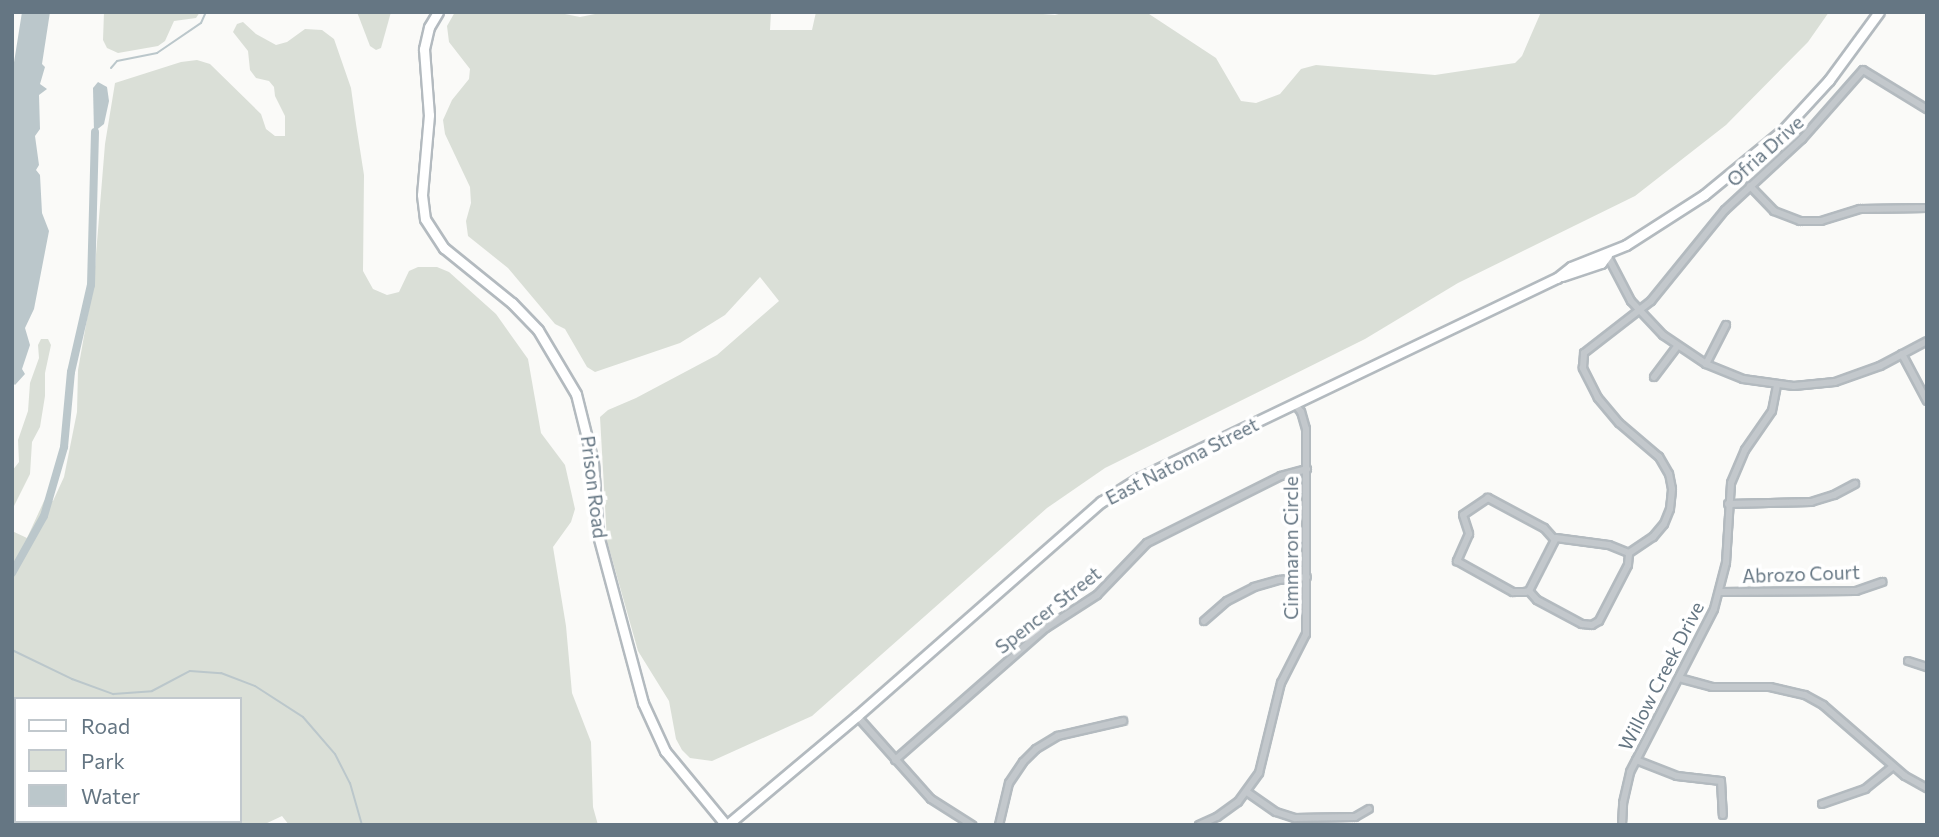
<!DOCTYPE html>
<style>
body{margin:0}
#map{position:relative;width:1939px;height:837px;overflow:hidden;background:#fafaf8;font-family:Commissioner,sans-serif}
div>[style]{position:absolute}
.green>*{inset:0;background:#dadfd7}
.water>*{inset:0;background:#bbc7cb}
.stream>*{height:2px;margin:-1px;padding:0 1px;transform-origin:1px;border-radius:1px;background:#bbc7cb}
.canal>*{height:8px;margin:-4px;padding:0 4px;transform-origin:4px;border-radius:4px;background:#bbc7cb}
.roads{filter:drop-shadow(2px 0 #b3babf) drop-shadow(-2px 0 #b3babf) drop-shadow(0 2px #b3babf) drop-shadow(0 -2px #b3babf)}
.street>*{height:6px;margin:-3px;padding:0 3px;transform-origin:3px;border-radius:3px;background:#c3c8cc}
.secondary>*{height:9px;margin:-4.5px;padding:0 4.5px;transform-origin:4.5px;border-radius:4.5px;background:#fff}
span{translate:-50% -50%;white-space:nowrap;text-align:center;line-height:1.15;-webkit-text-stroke:7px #fff;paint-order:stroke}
.street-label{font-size:19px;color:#657683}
.frame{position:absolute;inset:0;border:14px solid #657683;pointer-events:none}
.legend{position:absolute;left:14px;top:697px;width:228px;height:126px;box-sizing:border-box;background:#fff;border:2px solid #c1c8cd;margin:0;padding:9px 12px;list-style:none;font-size:21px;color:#657683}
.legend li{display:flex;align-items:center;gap:14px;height:35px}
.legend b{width:35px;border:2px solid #c1c8cd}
</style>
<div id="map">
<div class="green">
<i style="clip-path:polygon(104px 12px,200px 12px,196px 18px,174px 21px,165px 41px,158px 46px,118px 53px,107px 48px,103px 40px)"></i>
<i style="clip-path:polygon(357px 12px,391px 12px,381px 48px,376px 50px,370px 46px)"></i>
<i style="clip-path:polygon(455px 12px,555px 12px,580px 17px,605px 12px,771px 12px,770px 30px,812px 30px,816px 12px,1019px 12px,1055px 15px,1066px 12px,1146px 12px,1216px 58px,1241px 101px,1256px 103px,1280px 94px,1301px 69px,1316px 65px,1435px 75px,1515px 63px,1522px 56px,1541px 12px,1829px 12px,1808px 42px,1726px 125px,1635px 196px,1458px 283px,1365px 339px,1105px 468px,1047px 508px,812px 716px,712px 761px,690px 758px,682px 750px,676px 739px,669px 701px,638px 651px,607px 541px,600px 417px,608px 410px,636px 398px,717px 355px,779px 301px,760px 277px,725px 315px,680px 343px,595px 372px,587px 367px,565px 329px,555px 324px,508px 268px,468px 236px,466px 221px,471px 203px,470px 187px,445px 134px,443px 120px,452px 100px,469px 79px,470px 69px,449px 42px,447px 26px)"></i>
<i style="clip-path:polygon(evenodd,243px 22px,256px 34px,276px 45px,287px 42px,305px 29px,322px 30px,334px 39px,351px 88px,356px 124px,364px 175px,363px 271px,373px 289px,387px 295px,399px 292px,409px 271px,418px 267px,437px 267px,449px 272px,496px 314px,528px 359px,541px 433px,565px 465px,575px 509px,571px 522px,553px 547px,566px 626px,572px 693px,591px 742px,593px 807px,598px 825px,289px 825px,282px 816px,263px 825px,12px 825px,12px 531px,27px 538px,44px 501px,47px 498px,53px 501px,64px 477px,77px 412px,78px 370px,94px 279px,105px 144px,115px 83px,181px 62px,197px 60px,210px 64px,261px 114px,266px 129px,275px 136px,285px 136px,285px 116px,275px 96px,274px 87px,269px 81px,256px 78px,250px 70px,248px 51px,233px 32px,237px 24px,243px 22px,16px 699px,240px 699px,240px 821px,16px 821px,16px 699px)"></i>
<i style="clip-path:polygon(41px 339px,48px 339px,51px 345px,45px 373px,45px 396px,40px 427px,32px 442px,30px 474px,12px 510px,12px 471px,19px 462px,18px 440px,28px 411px,30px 383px,39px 358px,38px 345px)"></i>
</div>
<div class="water">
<i style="clip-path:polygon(22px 12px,50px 12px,42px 64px,45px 67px,40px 84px,47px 89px,39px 95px,40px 129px,35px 136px,39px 165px,36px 170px,40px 175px,42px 213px,49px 231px,34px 309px,25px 328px,30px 345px,22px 369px,25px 374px,15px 385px,12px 382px,12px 75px)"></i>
<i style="clip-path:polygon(98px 82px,107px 87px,109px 101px,104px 124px,94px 132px,93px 88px)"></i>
</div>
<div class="stream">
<i style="left:111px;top:68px;width:9px;rotate:-49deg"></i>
<i style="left:117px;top:61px;width:41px;rotate:-11.3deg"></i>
<i style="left:157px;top:53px;width:53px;rotate:-34.3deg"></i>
<i style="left:201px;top:23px;width:12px;rotate:-66deg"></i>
<i style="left:12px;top:650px;width:67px;rotate:25.8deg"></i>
<i style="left:72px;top:679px;width:44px;rotate:20.1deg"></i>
<i style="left:113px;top:694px;width:39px;rotate:-4deg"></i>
<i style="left:152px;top:691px;width:43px;rotate:-27.8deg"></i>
<i style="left:190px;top:671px;width:31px;rotate:4deg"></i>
<i style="left:221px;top:673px;width:36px;rotate:21deg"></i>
<i style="left:255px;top:686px;width:57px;rotate:32.9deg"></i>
<i style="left:303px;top:717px;width:49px;rotate:49.1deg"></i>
<i style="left:335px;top:754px;width:33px;rotate:63deg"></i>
<i style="left:350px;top:783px;width:44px;rotate:74.1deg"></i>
</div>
<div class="canal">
<i style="left:12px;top:573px;width:65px;rotate:-60.7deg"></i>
<i style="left:44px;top:516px;width:72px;rotate:-73.8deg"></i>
<i style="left:64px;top:447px;width:75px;rotate:-84.7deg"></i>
<i style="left:71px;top:372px;width:89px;rotate:-77.1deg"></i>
<i style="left:91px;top:285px;width:153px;rotate:-88.5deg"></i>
</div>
<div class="roads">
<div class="street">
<i style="left:1750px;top:186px;width:35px;rotate:46deg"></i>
<i style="left:1774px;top:211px;width:28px;rotate:21deg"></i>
<i style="left:1800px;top:221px;width:21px"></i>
<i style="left:1821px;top:221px;width:41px;rotate:-17.1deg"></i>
<i style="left:1860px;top:209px;width:67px;rotate:-0.9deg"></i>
<i style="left:1607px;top:255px;width:52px;rotate:62.4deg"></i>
<i style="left:1631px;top:301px;width:47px;rotate:46.7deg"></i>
<i style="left:1663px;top:335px;width:52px;rotate:34deg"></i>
<i style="left:1706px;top:364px;width:40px;rotate:22deg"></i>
<i style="left:1743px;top:379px;width:51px;rotate:7.8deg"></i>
<i style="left:1794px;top:386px;width:41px;rotate:-5.6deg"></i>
<i style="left:1835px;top:382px;width:48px;rotate:-19.6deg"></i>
<i style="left:1880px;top:366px;width:53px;rotate:-28deg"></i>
<i style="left:1902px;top:354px;width:53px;rotate:62deg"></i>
<i style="left:1706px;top:364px;width:44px;rotate:-62.9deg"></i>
<i style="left:1654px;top:377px;width:39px;rotate:-53deg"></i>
<i style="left:1728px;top:504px;width:83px;rotate:-1.4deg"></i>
<i style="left:1811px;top:502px;width:24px;rotate:-17deg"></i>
<i style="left:1834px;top:495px;width:24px;rotate:-28deg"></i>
<i style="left:1554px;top:539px;width:15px;rotate:-132deg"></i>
<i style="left:1544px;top:528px;width:64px;rotate:-151.8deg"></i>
<i style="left:1488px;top:498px;width:30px;rotate:146deg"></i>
<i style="left:1463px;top:515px;width:20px;rotate:72deg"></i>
<i style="left:1469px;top:534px;width:30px;rotate:114deg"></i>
<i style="left:1457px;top:561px;width:64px;rotate:29deg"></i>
<i style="left:1513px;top:592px;width:12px"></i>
<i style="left:1525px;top:592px;width:4px;rotate:-14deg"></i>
<i style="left:1529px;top:591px;width:59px;rotate:-63deg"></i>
<i style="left:1556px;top:538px;width:53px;rotate:7.5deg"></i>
<i style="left:1609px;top:545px;width:22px;rotate:22deg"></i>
<i style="left:1629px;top:553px;width:29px;rotate:-34deg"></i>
<i style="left:1653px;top:537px;width:17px;rotate:-50deg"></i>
<i style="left:1664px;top:524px;width:16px;rotate:-68deg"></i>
<i style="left:1670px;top:509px;width:20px;rotate:-84deg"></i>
<i style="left:1672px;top:489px;width:15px;rotate:-101deg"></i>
<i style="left:1669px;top:474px;width:20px;rotate:-120deg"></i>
<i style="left:1659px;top:457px;width:52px;rotate:-139.6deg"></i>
<i style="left:1619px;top:423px;width:33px;rotate:-130deg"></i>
<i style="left:1598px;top:398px;width:34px;rotate:-117deg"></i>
<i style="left:1583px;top:368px;width:15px;rotate:-86deg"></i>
<i style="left:1584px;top:353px;width:85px;rotate:-37.8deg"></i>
<i style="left:1651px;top:301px;width:117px;rotate:-50.9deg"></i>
<i style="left:1725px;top:210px;width:105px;rotate:-42.7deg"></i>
<i style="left:1802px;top:139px;width:92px;rotate:-48.5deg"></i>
<i style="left:1863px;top:70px;width:75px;rotate:31.4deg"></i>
<i style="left:1529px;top:591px;width:12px;rotate:48deg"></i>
<i style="left:1537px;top:600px;width:51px;rotate:28.1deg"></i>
<i style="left:1582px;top:624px;width:10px;rotate:6deg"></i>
<i style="left:1592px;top:625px;width:8px;rotate:-30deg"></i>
<i style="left:1599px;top:621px;width:63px;rotate:-62.6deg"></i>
<i style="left:1628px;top:565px;width:12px;rotate:-85deg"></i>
<i style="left:1720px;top:592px;width:136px;rotate:-0.4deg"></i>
<i style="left:1856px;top:591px;width:28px;rotate:-19deg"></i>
<i style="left:1204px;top:621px;width:30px;rotate:-41deg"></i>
<i style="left:1227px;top:601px;width:30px;rotate:-27deg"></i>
<i style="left:1254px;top:587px;width:26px;rotate:-16deg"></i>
<i style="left:1279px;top:580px;width:28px;rotate:-6deg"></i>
<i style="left:1908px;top:661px;width:20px;rotate:18deg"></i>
<i style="left:1679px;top:678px;width:34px;rotate:15deg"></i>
<i style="left:1712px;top:687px;width:58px"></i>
<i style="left:1770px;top:687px;width:36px;rotate:13deg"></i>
<i style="left:1805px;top:695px;width:21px;rotate:29deg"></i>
<i style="left:1823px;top:705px;width:108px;rotate:40.9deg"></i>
<i style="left:1905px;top:776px;width:25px;rotate:29deg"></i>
<i style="left:857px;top:716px;width:111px;rotate:48.3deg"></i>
<i style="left:931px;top:799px;width:49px;rotate:32.4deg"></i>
<i style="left:895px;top:760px;width:201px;rotate:-41.2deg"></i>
<i style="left:1046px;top:628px;width:61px;rotate:-32.9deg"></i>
<i style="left:1097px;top:595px;width:72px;rotate:-46.1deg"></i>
<i style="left:1147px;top:543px;width:150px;rotate:-26.6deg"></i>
<i style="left:1281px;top:476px;width:27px;rotate:-15deg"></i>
<i style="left:1636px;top:760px;width:44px;rotate:21.3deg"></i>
<i style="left:1677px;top:776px;width:44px;rotate:6.5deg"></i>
<i style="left:1721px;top:781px;width:34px;rotate:87deg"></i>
<i style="left:1247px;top:792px;width:35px;rotate:35deg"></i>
<i style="left:1276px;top:812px;width:20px;rotate:18deg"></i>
<i style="left:1295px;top:818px;width:60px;rotate:-1deg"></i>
<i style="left:1355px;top:817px;width:16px;rotate:-30deg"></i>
<i style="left:1822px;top:804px;width:46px;rotate:-19.2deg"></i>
<i style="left:1865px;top:789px;width:36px;rotate:-39deg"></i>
<i style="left:999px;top:825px;width:43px;rotate:-76.6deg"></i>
<i style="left:1009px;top:783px;width:25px;rotate:-56deg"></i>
<i style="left:1023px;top:762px;width:18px;rotate:-45deg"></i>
<i style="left:1036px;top:749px;width:26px;rotate:-31deg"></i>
<i style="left:1058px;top:736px;width:67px;rotate:-13deg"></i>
<i style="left:1199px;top:825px;width:20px;rotate:-24deg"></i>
<i style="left:1217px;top:817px;width:26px;rotate:-36deg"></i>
<i style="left:1238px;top:802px;width:36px;rotate:-54deg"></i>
<i style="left:1259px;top:773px;width:93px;rotate:-76.3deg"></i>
<i style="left:1281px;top:683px;width:55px;rotate:-63deg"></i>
<i style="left:1306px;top:634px;width:205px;rotate:-90deg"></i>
<i style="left:1306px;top:429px;width:18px;rotate:-106deg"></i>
<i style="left:1301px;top:412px;width:10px;rotate:-127deg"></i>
<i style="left:1622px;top:825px;width:22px;rotate:-87deg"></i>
<i style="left:1623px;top:803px;width:32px;rotate:-77deg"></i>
<i style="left:1630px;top:772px;width:183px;rotate:-62.7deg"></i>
<i style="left:1714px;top:609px;width:48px;rotate:-75.4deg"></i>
<i style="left:1726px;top:563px;width:80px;rotate:-86.4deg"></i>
<i style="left:1731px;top:483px;width:36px;rotate:-67deg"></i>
<i style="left:1745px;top:450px;width:47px;rotate:-55.3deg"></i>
<i style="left:1772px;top:411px;width:26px;rotate:-79deg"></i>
</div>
<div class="secondary">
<i style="left:438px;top:12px;width:17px;rotate:121deg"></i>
<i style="left:429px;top:27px;width:23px;rotate:103deg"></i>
<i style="left:424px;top:49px;width:66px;rotate:85.7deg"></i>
<i style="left:429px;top:115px;width:80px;rotate:95deg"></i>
<i style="left:422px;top:195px;width:24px;rotate:83deg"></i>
<i style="left:425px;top:219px;width:35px;rotate:57deg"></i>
<i style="left:444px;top:248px;width:87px;rotate:39deg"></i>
<i style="left:512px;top:303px;width:37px;rotate:46deg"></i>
<i style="left:538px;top:330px;width:74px;rotate:59.3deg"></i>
<i style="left:576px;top:394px;width:70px;rotate:76deg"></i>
<i style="left:593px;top:462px;width:73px;rotate:86.1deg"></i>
<i style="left:598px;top:535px;width:174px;rotate:75deg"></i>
<i style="left:643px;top:703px;width:53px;rotate:65.4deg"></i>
<i style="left:665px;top:751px;width:96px;rotate:50.5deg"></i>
<i style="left:1562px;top:276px;width:41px;rotate:-18.4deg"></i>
<i style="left:1601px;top:263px;width:10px;rotate:-53deg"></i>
<i style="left:727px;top:825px;width:170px;rotate:-40deg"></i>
<i style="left:857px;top:716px;width:325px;rotate:-41.3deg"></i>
<i style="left:1101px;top:502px;width:45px;rotate:-32.3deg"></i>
<i style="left:1139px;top:478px;width:463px;rotate:-25.6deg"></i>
<i style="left:1557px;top:278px;width:18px;rotate:-38deg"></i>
<i style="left:1571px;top:267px;width:59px;rotate:-21.8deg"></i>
<i style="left:1626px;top:245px;width:93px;rotate:-32.7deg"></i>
<i style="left:1704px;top:195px;width:102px;rotate:-39.4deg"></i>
<i style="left:1783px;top:130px;width:68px;rotate:-47.4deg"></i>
<i style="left:1829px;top:80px;width:84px;rotate:-53.7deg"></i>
</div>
</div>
<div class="street-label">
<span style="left:1765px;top:151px;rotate:-42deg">Ofria Drive</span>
<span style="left:1182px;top:461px;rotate:-27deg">East Natoma Street</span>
<span style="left:594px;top:487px;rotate:83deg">Prison Road</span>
<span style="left:1291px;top:548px;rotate:-90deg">Cimmaron Circle</span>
<span style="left:1801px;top:574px;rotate:-2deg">Abrozo Court</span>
<span style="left:1048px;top:610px;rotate:-38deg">Spencer Street</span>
<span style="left:1661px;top:676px;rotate:-63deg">Willow Creek Drive</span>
</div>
<div class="frame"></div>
<ul class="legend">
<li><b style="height:9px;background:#fff"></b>Road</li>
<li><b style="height:19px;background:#dadfd7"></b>Park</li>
<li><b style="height:19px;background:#bbc7cb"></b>Water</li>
</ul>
</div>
